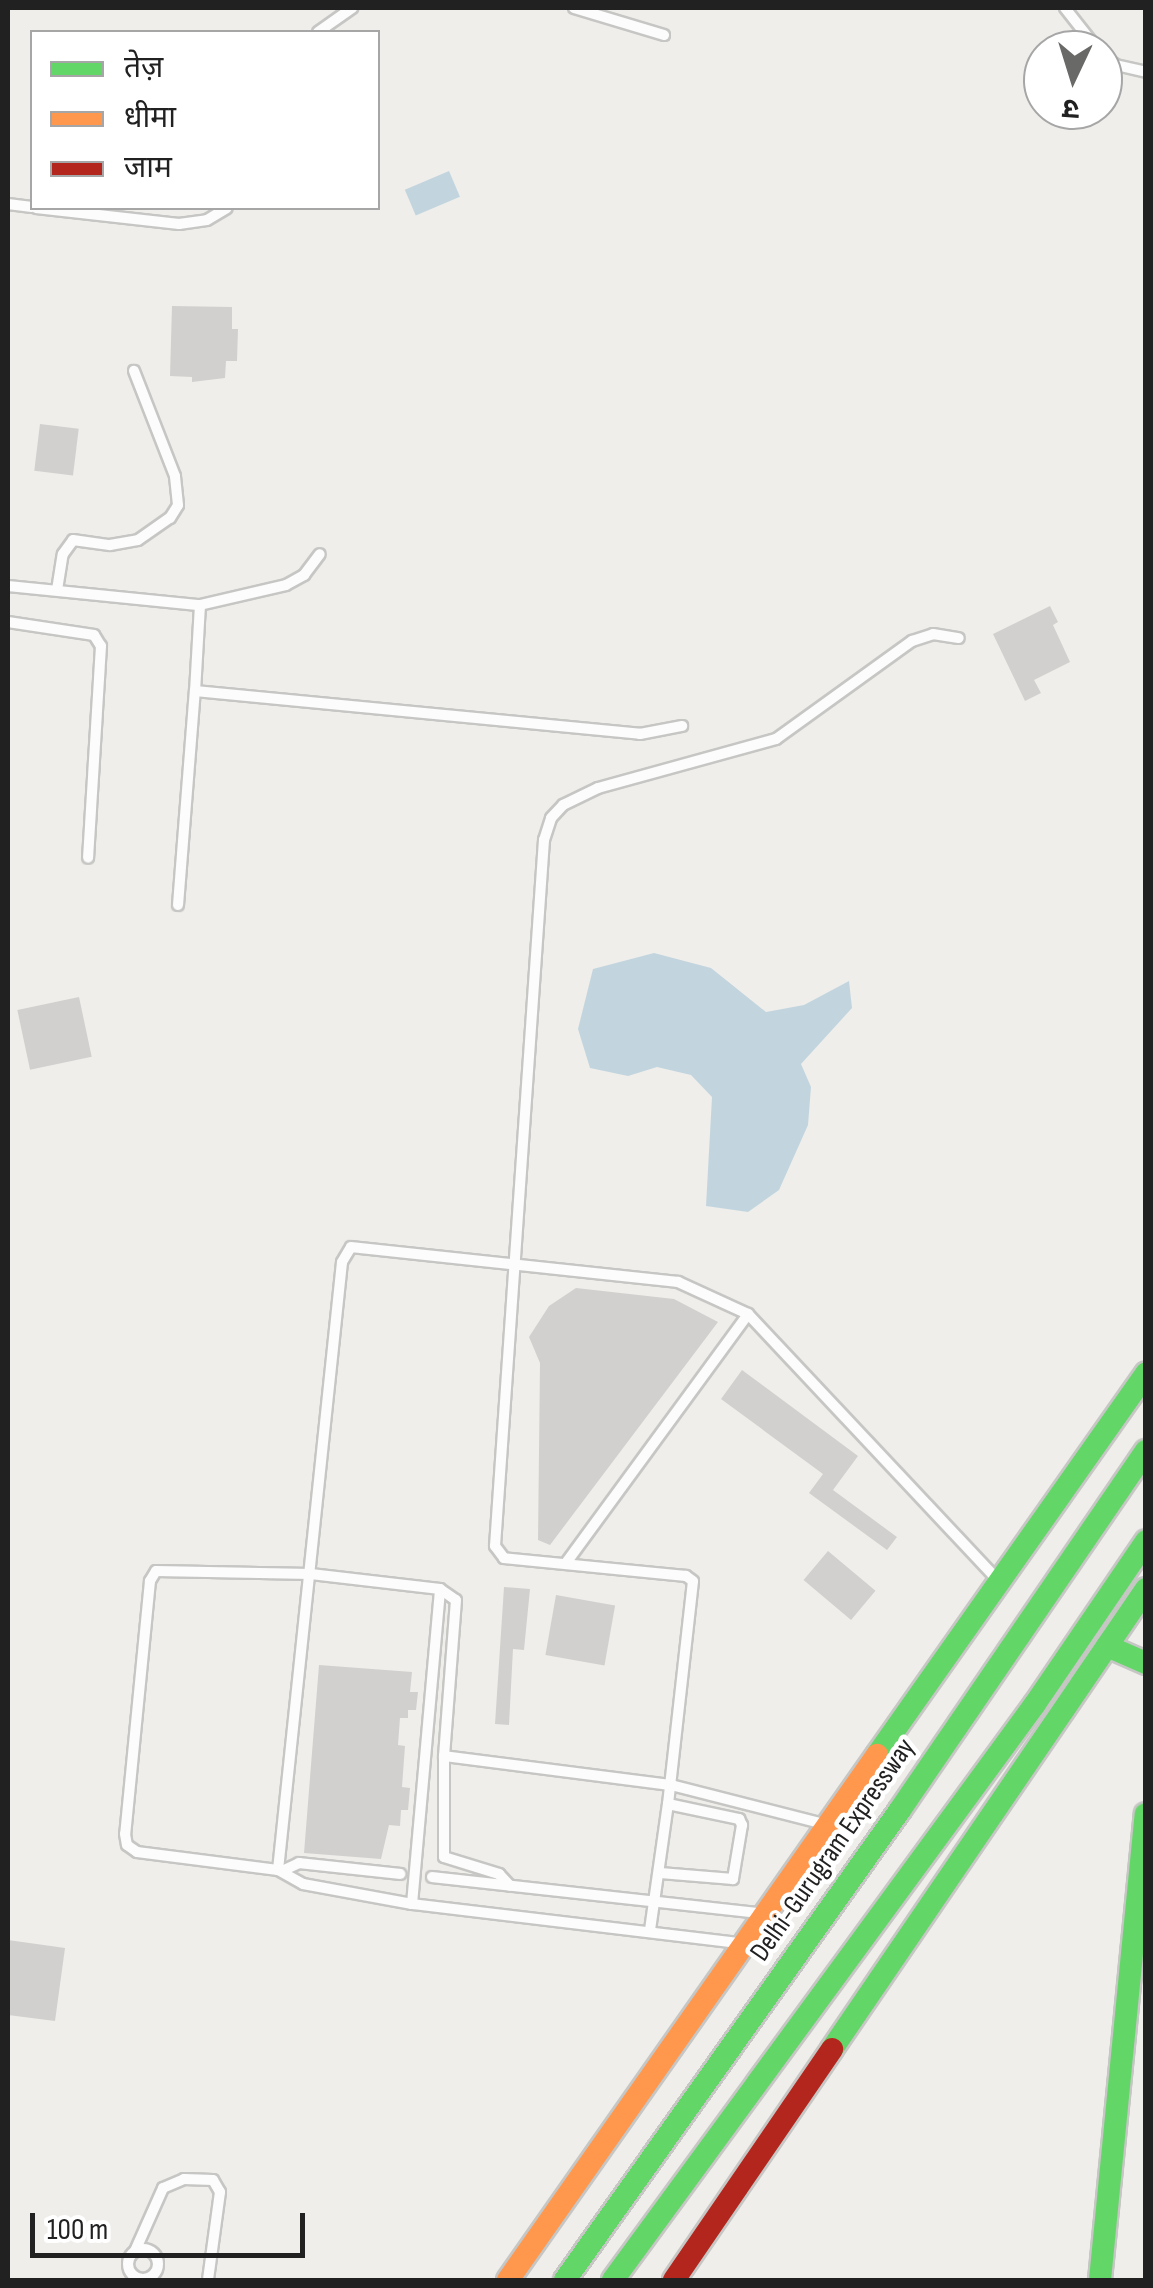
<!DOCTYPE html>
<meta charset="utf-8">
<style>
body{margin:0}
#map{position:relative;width:1153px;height:2288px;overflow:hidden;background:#efeeeb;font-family:"Sofia Sans Condensed","Noto Sans Devanagari",sans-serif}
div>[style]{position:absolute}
.water>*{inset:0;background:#c2d5de;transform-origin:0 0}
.building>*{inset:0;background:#d2d0ce;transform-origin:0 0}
.roads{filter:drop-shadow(2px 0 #c6c6c4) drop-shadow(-2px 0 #c6c6c4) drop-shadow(0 2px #c6c6c4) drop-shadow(0 -2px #c6c6c4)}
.lane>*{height:10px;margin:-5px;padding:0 5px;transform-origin:5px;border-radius:5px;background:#fdfcfc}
.lane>.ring{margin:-5px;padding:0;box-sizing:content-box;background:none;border:10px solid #fdfcfc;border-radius:50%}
.fast>*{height:22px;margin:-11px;padding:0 11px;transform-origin:11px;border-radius:11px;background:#63d668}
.slow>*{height:22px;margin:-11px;padding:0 11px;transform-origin:11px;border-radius:11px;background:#ff974d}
.jam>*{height:22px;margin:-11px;padding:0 11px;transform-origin:11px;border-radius:11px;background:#b3261e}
span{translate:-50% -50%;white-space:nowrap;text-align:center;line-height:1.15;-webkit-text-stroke:9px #fff;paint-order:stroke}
.street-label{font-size:28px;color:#212121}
.frame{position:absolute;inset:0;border:10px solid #212121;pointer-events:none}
.legend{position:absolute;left:30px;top:30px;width:350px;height:180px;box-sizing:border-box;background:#fff;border:2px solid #a6a6a6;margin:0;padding:12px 18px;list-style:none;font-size:30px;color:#212121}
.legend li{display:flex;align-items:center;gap:20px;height:50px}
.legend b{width:50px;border:2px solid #a6a6a6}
.north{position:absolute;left:1023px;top:30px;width:100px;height:100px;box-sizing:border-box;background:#fff;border:2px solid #a6a6a6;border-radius:50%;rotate:184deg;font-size:28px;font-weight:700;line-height:40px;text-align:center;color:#212121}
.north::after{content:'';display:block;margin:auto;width:35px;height:45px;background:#696968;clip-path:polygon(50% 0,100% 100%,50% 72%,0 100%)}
.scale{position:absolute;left:30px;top:2213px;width:275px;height:45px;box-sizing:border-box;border:5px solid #212121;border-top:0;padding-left:12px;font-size:30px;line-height:35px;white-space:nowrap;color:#212121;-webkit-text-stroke:8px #fff;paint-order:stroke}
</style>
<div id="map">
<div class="water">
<i style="left:449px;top:171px;width:28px;height:48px;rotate:67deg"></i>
<i style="clip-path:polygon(654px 953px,711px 968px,766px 1012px,804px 1005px,849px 981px,852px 1008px,801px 1064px,811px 1087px,808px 1125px,779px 1190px,748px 1212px,706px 1206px,712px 1097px,691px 1075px,657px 1067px,628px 1076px,590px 1068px,578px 1029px,593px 969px)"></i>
</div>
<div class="building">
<i style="clip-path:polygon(172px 306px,232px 307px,232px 329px,238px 329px,237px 361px,226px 361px,225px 378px,192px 382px,192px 377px,170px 376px)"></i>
<i style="left:40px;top:424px;width:39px;height:47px;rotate:7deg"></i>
<i style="clip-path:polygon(1050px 606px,1058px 622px,1053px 625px,1070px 662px,1034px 680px,1041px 693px,1025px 701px,993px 634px)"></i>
<i style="left:79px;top:997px;width:61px;height:63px;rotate:78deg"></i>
<i style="clip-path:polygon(576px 1288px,674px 1299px,718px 1322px,550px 1545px,538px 1540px,540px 1363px,529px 1337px,549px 1306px)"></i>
<i style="clip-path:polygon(742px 1370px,858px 1456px,833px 1490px,897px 1537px,887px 1550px,809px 1493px,823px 1474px,721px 1399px)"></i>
<i style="left:828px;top:1551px;width:62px;height:38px;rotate:40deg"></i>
<i style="clip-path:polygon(504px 1587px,530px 1589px,524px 1650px,513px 1649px,509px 1725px,495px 1724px)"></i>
<i style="left:556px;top:1595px;width:60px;height:61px;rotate:10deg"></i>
<i style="clip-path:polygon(319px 1665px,412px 1672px,410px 1692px,418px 1692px,416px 1710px,408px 1710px,408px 1718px,400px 1718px,398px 1745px,405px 1746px,402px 1787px,410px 1788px,408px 1810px,401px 1810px,400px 1826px,389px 1825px,381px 1859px,304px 1853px)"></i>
<i style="clip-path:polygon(8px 1940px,65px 1948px,55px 2021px,8px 2015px)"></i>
</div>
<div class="roads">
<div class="lane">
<i style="left:574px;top:8px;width:94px;rotate:16.7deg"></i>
<i style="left:1065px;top:8px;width:53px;rotate:51.8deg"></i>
<i style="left:318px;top:32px;width:42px;rotate:-35.2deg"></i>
<i style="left:1103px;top:56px;width:16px;rotate:35deg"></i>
<i style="left:1116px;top:65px;width:31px;rotate:13deg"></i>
<i style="left:8px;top:204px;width:24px;rotate:7deg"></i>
<i style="left:36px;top:208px;width:144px;rotate:6.4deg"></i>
<i style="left:179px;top:224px;width:28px;rotate:-8deg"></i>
<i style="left:207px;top:220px;width:23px;rotate:-31deg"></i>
<i style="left:8px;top:586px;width:193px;rotate:5.7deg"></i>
<i style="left:200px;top:605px;width:86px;rotate:93.3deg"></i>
<i style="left:195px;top:691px;width:447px;rotate:5.5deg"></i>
<i style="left:640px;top:734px;width:43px;rotate:-10.8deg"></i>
<i style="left:57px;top:590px;width:36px;rotate:-81deg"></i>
<i style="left:63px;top:554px;width:17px;rotate:-54deg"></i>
<i style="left:73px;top:540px;width:37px;rotate:8deg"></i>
<i style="left:110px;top:545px;width:28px;rotate:-10deg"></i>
<i style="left:138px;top:540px;width:39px;rotate:-35deg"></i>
<i style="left:170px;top:518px;width:15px;rotate:-58deg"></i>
<i style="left:178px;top:505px;width:29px;rotate:-96deg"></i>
<i style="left:175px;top:476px;width:113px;rotate:-111.3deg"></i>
<i style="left:200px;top:605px;width:88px;rotate:-13.1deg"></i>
<i style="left:286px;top:585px;width:21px;rotate:-29deg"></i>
<i style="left:304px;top:575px;width:26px;rotate:-53deg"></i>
<i style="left:8px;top:622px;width:87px;rotate:8.6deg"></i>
<i style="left:94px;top:635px;width:13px;rotate:58deg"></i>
<i style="left:101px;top:646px;width:212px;rotate:93.5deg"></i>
<i style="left:178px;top:905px;width:215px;rotate:-85.5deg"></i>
<i style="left:566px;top:1563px;width:308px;rotate:-53.8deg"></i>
<i style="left:440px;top:1589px;width:19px;rotate:35deg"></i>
<i style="left:456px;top:1600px;width:156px;rotate:94.4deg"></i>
<i style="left:444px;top:1756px;width:229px;rotate:7.3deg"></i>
<i style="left:671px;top:1785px;width:158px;rotate:14.3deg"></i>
<i style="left:444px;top:1756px;width:101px;rotate:90deg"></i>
<i style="left:444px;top:1857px;width:58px;rotate:17.2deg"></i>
<i style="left:499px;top:1874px;width:16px;rotate:47deg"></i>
<i style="left:668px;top:1804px;width:224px;rotate:-83.6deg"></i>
<i style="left:693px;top:1581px;width:9px;rotate:-144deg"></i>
<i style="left:686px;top:1576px;width:183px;rotate:-174.4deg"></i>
<i style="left:504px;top:1558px;width:15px;rotate:-127deg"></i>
<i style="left:495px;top:1546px;width:708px;rotate:-86.03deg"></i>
<i style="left:544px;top:840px;width:23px;rotate:-72deg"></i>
<i style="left:551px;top:818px;width:18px;rotate:-47deg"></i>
<i style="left:563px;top:805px;width:39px;rotate:-26deg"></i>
<i style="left:598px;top:788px;width:185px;rotate:-15.4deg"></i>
<i style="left:776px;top:739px;width:168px;rotate:-35.8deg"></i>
<i style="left:912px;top:641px;width:22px;rotate:-18deg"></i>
<i style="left:933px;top:634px;width:26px;rotate:9deg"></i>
<i style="left:278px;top:1870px;width:611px;rotate:-83.99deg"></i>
<i style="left:342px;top:1262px;width:17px;rotate:-59deg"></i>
<i style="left:351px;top:1247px;width:329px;rotate:6.1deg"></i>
<i style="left:678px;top:1282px;width:77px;rotate:24.6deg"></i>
<i style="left:748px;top:1314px;width:365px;rotate:46.8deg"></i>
<i style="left:282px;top:1871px;width:19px;rotate:-25deg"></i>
<i style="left:299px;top:1863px;width:102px;rotate:6.2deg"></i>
<i style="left:432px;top:1877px;width:329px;rotate:6.3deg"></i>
<i style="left:412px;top:1904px;width:316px;rotate:-84.9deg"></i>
<i style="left:440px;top:1589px;width:130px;rotate:-173.4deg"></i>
<i style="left:311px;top:1574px;width:155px;rotate:-178.9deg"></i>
<i style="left:156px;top:1571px;width:12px;rotate:121deg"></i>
<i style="left:150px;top:1581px;width:254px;rotate:95.6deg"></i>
<i style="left:125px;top:1834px;width:11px;rotate:80deg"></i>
<i style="left:127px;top:1845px;width:12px;rotate:35deg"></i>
<i style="left:137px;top:1852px;width:142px;rotate:7.3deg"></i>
<i style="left:278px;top:1870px;width:29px;rotate:29deg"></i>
<i style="left:303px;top:1884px;width:111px;rotate:10.4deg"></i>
<i style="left:412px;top:1904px;width:330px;rotate:6.8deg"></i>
<i style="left:650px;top:1930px;width:127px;rotate:-81.9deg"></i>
<i style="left:668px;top:1804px;width:73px;rotate:11.9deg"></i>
<i style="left:739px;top:1819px;width:7px;rotate:63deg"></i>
<i style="left:742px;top:1825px;width:55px;rotate:99.5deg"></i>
<i style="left:733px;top:1879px;width:73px;rotate:-175.3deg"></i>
<i class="ring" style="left:128px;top:2249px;width:20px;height:20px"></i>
<i style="left:135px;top:2251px;width:69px;rotate:-66deg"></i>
<i style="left:163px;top:2188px;width:23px;rotate:-23deg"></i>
<i style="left:184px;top:2179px;width:29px;rotate:2deg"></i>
<i style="left:213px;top:2180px;width:14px;rotate:60deg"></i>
<i style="left:220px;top:2192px;width:89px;rotate:97.8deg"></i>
</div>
<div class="fast">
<i style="left:1107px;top:1646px;width:43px;rotate:23.6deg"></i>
<i style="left:877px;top:1755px;width:467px;rotate:-54.8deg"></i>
<i style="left:832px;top:2049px;width:557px;rotate:-55.68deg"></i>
<i style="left:565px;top:2280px;width:577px;rotate:-54.52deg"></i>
<i style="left:900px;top:1810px;width:435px;rotate:-55.6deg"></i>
<i style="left:613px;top:2280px;width:714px;rotate:-53.77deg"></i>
<i style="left:1035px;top:1704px;width:197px;rotate:-55.7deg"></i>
<i style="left:1100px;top:2280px;width:468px;rotate:-84.4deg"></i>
</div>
<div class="slow">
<i style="left:508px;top:2280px;width:642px;rotate:-54.9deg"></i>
</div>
<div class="jam">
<i style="left:674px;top:2280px;width:280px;rotate:-55.6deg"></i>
</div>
</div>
<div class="street-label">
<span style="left:833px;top:1850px;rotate:-55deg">Delhi-Gurugram Expressway</span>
</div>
<div class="frame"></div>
<ul class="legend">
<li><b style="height:12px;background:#63d668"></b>तेज़</li>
<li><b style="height:12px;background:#ff974d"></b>धीमा</li>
<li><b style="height:12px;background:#b3261e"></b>जाम</li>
</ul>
<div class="north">उ</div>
<div class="scale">100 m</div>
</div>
